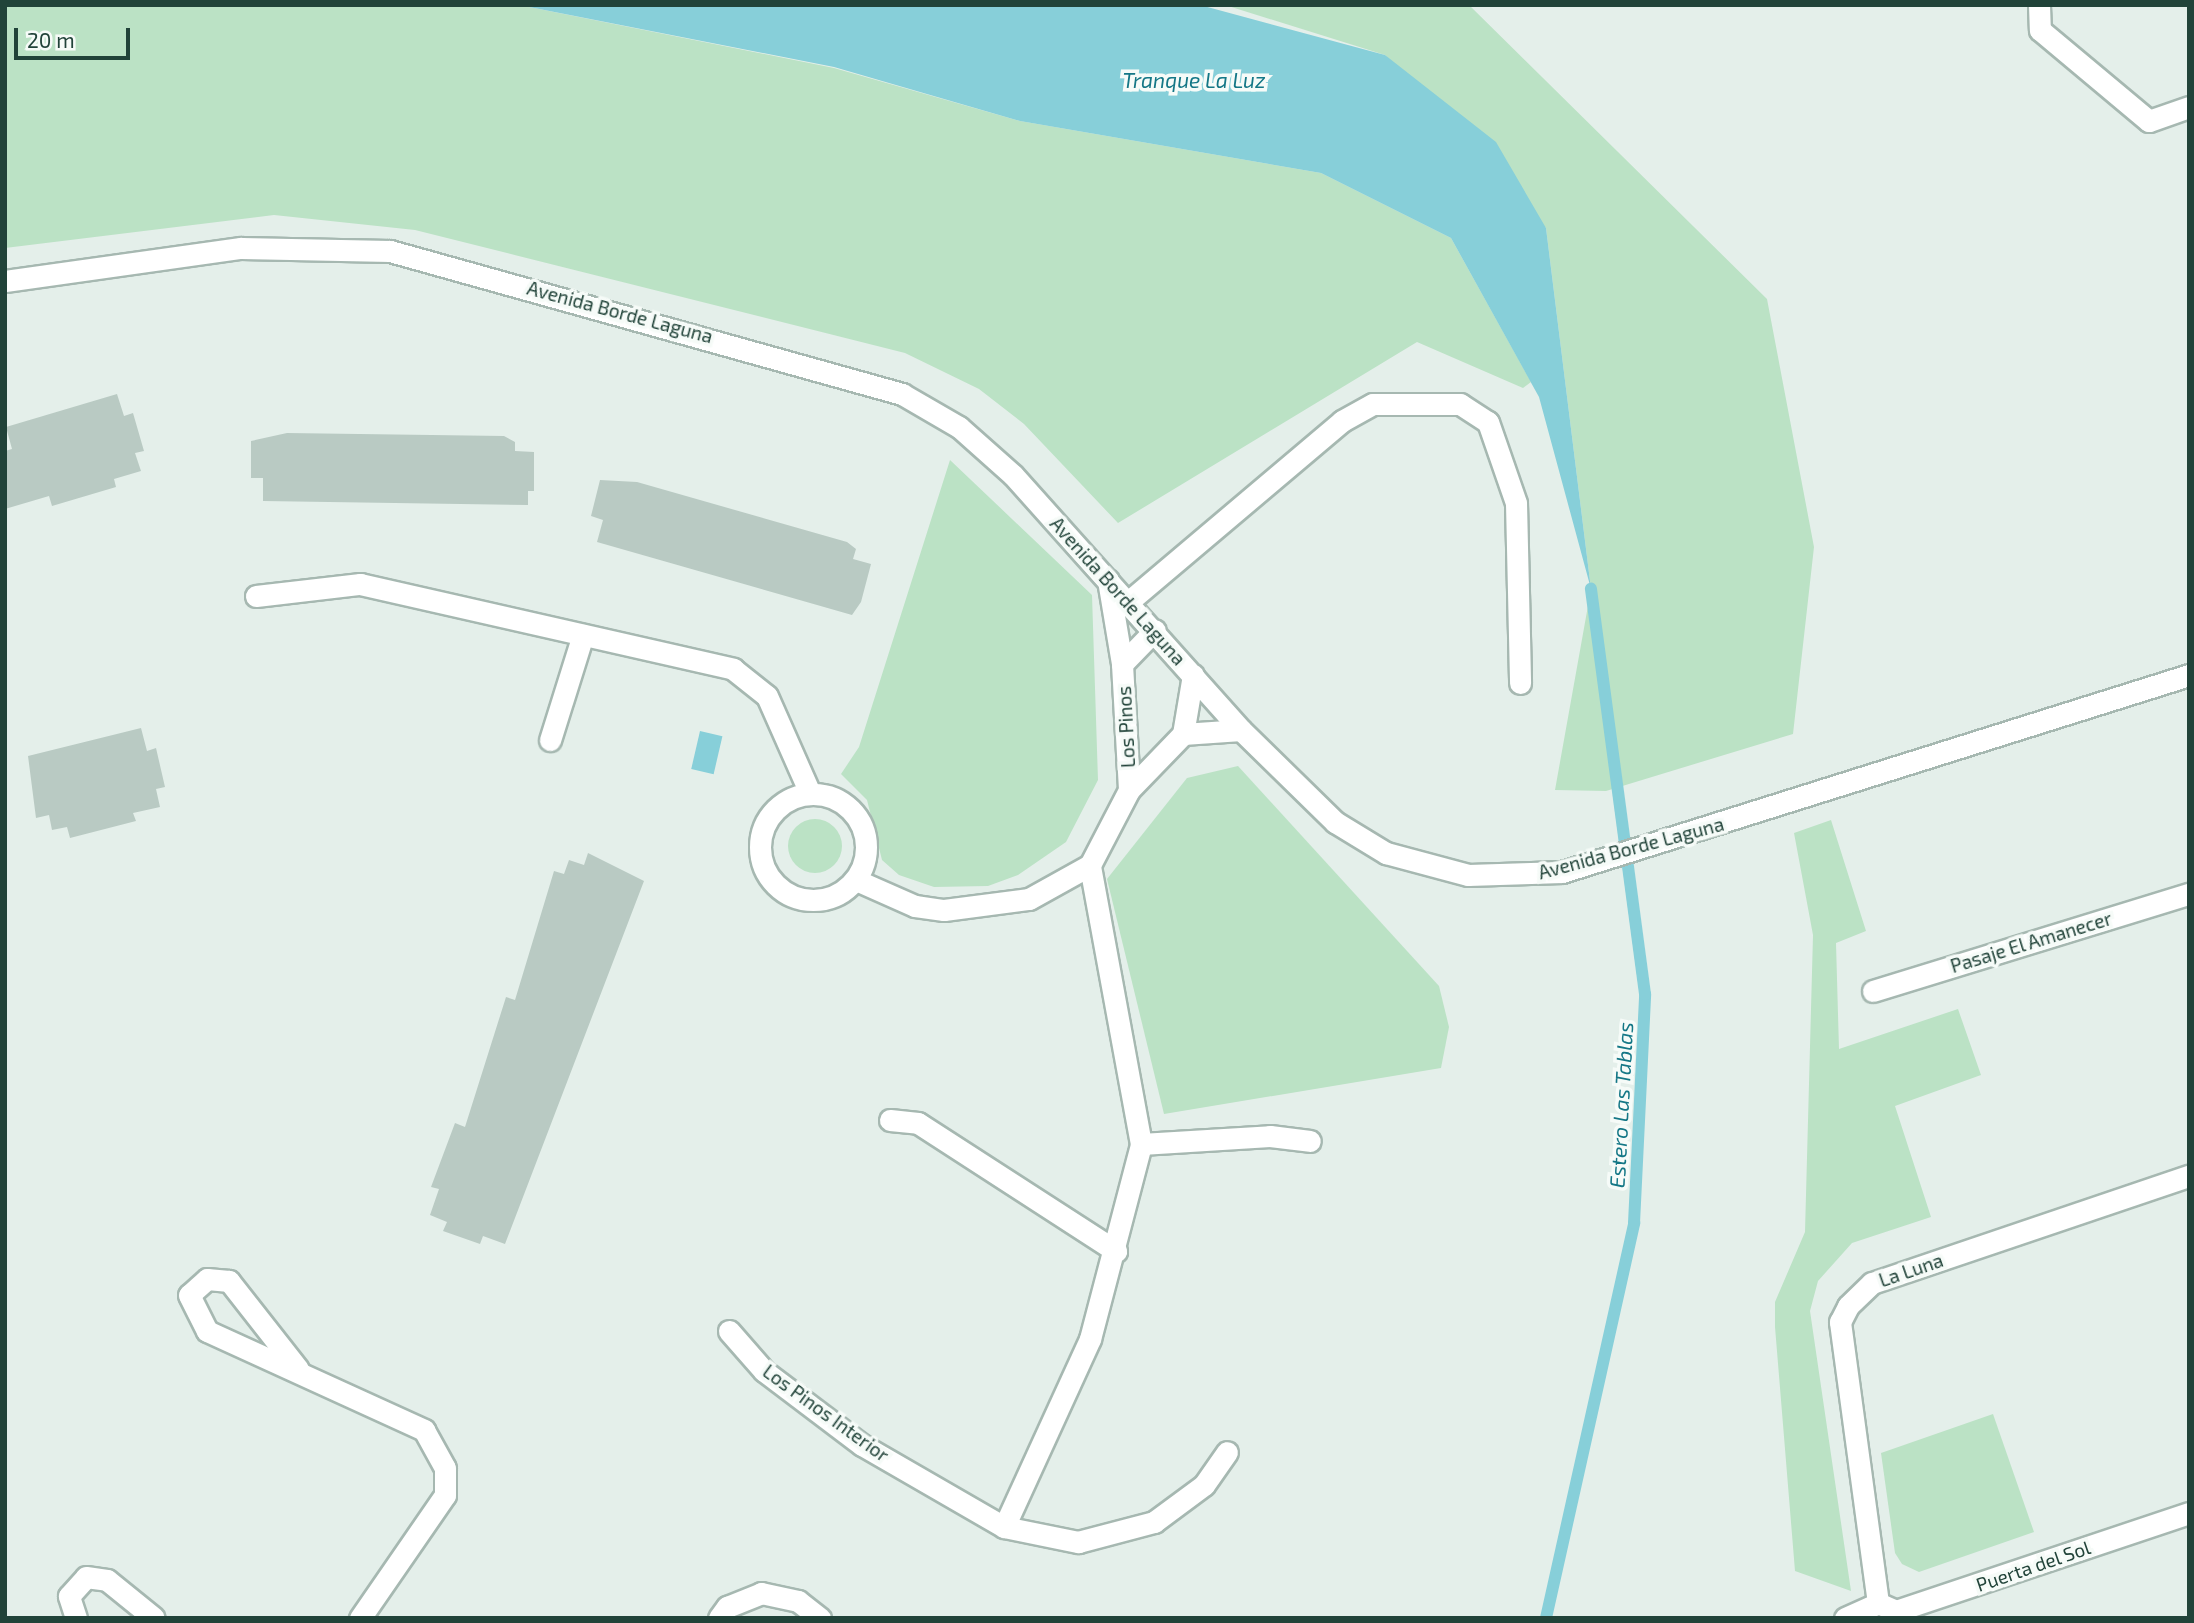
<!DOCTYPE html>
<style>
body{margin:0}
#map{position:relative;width:2194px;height:1623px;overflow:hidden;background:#e4efea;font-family:"Exo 2",sans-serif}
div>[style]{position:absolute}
.green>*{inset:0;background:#bbe2c5}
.round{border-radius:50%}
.water>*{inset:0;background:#87cfd9;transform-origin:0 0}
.stream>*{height:12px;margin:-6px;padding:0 6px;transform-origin:6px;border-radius:6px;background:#87cfd9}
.building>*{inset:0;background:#b9cac3}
.roads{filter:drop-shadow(2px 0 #a6b8b1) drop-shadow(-2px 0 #a6b8b1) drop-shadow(0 2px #a6b8b1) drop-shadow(0 -2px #a6b8b1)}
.minor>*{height:21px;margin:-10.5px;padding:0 10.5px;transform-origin:10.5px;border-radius:10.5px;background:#fff}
.minor>.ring{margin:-10.5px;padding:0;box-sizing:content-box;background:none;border:21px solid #fff;border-radius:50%}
span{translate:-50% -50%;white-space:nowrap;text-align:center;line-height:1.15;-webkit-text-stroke:7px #f6fbf8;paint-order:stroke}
.street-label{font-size:19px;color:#214339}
.water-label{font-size:21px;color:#147786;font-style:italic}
.frame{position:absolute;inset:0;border:7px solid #214339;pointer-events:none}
.scale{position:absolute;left:14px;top:28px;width:116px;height:32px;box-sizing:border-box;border:4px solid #214339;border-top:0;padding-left:9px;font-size:21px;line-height:24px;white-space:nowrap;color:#214339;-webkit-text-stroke:5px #f6fbf8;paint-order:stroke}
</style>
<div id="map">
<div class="green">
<i style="clip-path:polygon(5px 5px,519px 5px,834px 68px,1020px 121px,1321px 173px,1451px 238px,1531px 382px,1523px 388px,1417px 342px,1118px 523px,1024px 424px,979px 389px,905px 353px,415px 230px,274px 215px,5px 248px)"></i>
<i style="clip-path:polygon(1225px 5px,1469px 5px,1767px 299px,1814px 547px,1793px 734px,1606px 791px,1555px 790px,1591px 589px,1546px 228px,1385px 55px)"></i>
<i style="clip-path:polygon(950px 460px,1092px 595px,1098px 780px,1066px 842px,1018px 875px,988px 886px,934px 887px,899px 875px,882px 860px,867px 800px,841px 774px,859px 747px)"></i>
<i style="clip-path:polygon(1238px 766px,1439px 986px,1449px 1027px,1441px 1068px,1164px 1114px,1107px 879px,1187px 778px)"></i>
<i class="round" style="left:788px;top:819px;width:54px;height:54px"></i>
<i style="clip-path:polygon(1831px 820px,1866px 931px,1836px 943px,1839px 1049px,1958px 1009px,1981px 1075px,1895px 1106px,1931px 1217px,1852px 1243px,1818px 1281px,1810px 1311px,1851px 1591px,1795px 1571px,1775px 1327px,1775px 1302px,1805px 1232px,1813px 935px,1794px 833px)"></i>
<i style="clip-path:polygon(1993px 1414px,2034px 1532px,1919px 1572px,1902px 1564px,1895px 1553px,1881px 1453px)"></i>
</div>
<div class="water">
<i style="clip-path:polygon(519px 5px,1200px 5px,1385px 55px,1496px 142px,1546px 228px,1591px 589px,1539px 397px,1451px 238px,1321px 173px,1020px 121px,834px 67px)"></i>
<i style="left:700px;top:731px;width:23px;height:39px;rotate:13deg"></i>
</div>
<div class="stream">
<i style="left:1546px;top:1618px;width:405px;rotate:-77.4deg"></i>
<i style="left:1634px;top:1223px;width:229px;rotate:-87.2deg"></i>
<i style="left:1645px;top:994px;width:409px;rotate:-97.6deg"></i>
</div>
<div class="building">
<i style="clip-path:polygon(117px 394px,124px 416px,133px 413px,144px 451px,135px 453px,141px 471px,114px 479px,116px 487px,52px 506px,49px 496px,5px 509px,5px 451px,12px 449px,6px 427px)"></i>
<i style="clip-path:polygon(287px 433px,504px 436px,515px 442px,515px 451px,534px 452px,534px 491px,528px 491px,528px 505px,263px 501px,263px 478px,251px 478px,251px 441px)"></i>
<i style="clip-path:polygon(600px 480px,637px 482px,847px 542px,856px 549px,853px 559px,871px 564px,861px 602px,852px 615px,597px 542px,603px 520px,591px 516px)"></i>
<i style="clip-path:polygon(141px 728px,147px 751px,156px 748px,165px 787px,156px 789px,160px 807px,133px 813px,136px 821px,70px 838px,67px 827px,52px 830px,49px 815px,36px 818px,28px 756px)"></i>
<i style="clip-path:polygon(588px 853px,644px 881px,505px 1244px,483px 1236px,480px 1244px,443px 1231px,447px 1222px,430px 1215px,439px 1189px,431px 1187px,455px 1123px,465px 1127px,506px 997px,515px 1000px,554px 871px,564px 874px,569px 860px,584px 865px)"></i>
</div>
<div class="roads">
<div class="minor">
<i style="left:2039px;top:5px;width:25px;rotate:88deg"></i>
<i style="left:2040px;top:30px;width:142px;rotate:39.9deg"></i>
<i style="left:2149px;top:121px;width:42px;rotate:-19.3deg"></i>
<i style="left:5px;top:281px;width:238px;rotate:-8deg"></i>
<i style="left:241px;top:248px;width:149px;rotate:1.2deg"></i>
<i style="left:390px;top:251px;width:532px;rotate:15.6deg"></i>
<i style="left:902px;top:394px;width:66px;rotate:30.1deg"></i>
<i style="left:959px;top:427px;width:72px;rotate:41.6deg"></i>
<i style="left:1013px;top:475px;width:342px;rotate:48.2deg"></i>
<i style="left:1241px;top:730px;width:132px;rotate:44.4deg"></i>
<i style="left:1335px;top:822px;width:60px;rotate:31.3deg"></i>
<i style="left:1386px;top:853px;width:85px;rotate:15deg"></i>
<i style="left:1468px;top:875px;width:94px;rotate:-1.8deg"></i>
<i style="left:1562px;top:872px;width:657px;rotate:-17.44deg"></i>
<i style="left:1108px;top:580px;width:85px;rotate:80.5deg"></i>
<i style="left:1122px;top:664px;width:126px;rotate:86.8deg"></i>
<i style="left:256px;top:596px;width:105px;rotate:-6.6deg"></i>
<i style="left:360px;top:584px;width:383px;rotate:12.8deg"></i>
<i style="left:733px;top:669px;width:43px;rotate:38.5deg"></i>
<i style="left:767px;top:696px;width:106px;rotate:66.1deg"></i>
<i style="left:1128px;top:602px;width:280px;rotate:-40.2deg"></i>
<i style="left:1342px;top:421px;width:35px;rotate:-29deg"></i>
<i style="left:1373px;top:404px;width:87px"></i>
<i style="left:1460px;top:404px;width:33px;rotate:33deg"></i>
<i style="left:1488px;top:422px;width:86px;rotate:70.9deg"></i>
<i style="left:1516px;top:503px;width:180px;rotate:88.7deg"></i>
<i style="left:1122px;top:664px;width:47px;rotate:-45.9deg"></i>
<i style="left:1183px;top:734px;width:60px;rotate:-80.4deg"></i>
<i style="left:550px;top:740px;width:110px;rotate:-72.6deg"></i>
<i class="ring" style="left:760px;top:794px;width:85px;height:85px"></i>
<i style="left:856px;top:880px;width:64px;rotate:23.8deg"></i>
<i style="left:915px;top:906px;width:29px;rotate:8deg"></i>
<i style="left:944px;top:910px;width:86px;rotate:-7.4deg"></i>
<i style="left:1029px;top:899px;width:70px;rotate:-29.1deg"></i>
<i style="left:1090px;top:865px;width:85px;rotate:-62.5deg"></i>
<i style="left:1129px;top:790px;width:78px;rotate:-46deg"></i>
<i style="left:1183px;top:734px;width:58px;rotate:-3.9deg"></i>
<i style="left:1873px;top:991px;width:331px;rotate:-17.1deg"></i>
<i style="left:890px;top:1120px;width:28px;rotate:6deg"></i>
<i style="left:918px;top:1123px;width:236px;rotate:32.9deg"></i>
<i style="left:1141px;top:1144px;width:129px;rotate:-3.5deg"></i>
<i style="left:1270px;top:1136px;width:40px;rotate:7.1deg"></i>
<i style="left:729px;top:1331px;width:53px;rotate:48.8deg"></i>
<i style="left:764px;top:1371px;width:123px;rotate:37.1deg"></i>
<i style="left:862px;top:1445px;width:164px;rotate:30deg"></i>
<i style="left:1004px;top:1527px;width:76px;rotate:11.5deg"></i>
<i style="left:1078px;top:1542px;width:79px;rotate:-14.7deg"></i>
<i style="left:1154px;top:1522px;width:62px;rotate:-36.5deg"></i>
<i style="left:1204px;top:1485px;width:40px;rotate:-55.1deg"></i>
<i style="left:298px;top:1369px;width:112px;rotate:-128.1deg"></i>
<i style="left:229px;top:1281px;width:22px;rotate:-175deg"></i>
<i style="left:207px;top:1279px;width:24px;rotate:138deg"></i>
<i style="left:189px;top:1295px;width:40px;rotate:63.4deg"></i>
<i style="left:207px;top:1331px;width:239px;rotate:24.5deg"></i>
<i style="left:424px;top:1430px;width:43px;rotate:61.1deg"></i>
<i style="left:445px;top:1468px;width:27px;rotate:90deg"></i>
<i style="left:445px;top:1495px;width:150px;rotate:124.6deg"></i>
<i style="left:1004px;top:1527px;width:207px;rotate:-65.4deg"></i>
<i style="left:1090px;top:1339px;width:202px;rotate:-75.3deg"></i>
<i style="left:1141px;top:1144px;width:284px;rotate:-100.4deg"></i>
<i style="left:1878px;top:1603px;width:284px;rotate:-97.7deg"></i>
<i style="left:1840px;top:1322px;width:18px;rotate:-63deg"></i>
<i style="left:1848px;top:1306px;width:33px;rotate:-44deg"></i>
<i style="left:1872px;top:1283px;width:335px;rotate:-18.7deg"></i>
<i style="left:1878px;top:1603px;width:20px;rotate:24deg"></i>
<i style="left:1896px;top:1611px;width:309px;rotate:-18.5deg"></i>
<i style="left:76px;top:1618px;width:23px;rotate:-108deg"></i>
<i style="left:69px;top:1596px;width:25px;rotate:-48deg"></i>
<i style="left:86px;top:1577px;width:21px;rotate:8deg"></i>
<i style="left:107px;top:1580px;width:60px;rotate:39deg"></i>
<i style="left:719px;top:1618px;width:14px;rotate:-54deg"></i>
<i style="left:727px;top:1607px;width:37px;rotate:-22deg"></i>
<i style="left:761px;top:1593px;width:38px;rotate:12deg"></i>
<i style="left:798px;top:1601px;width:28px;rotate:38deg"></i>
<i style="left:1845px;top:1618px;width:36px;rotate:-24deg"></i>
</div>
</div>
<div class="street-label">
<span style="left:620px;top:312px;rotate:15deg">Avenida Borde Laguna</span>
<span style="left:1118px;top:591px;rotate:48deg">Avenida Borde Laguna</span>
<span style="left:1126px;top:727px;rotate:-93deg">Los Pinos</span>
<span style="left:1631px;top:848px;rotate:-15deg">Avenida Borde Laguna</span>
<span style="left:2031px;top:942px;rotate:-17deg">Pasaje El Amanecer</span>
<span style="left:1911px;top:1270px;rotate:-19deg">La Luna</span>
<span style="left:826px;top:1413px;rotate:36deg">Los Pinos Interior</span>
<span style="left:2033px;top:1566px;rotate:-19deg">Puerta del Sol</span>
</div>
<div class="water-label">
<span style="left:1194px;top:80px">Tranque La Luz</span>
<span style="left:1621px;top:1105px;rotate:-87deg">Estero Las Tablas</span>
</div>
<div class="frame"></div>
<div class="scale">20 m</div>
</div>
